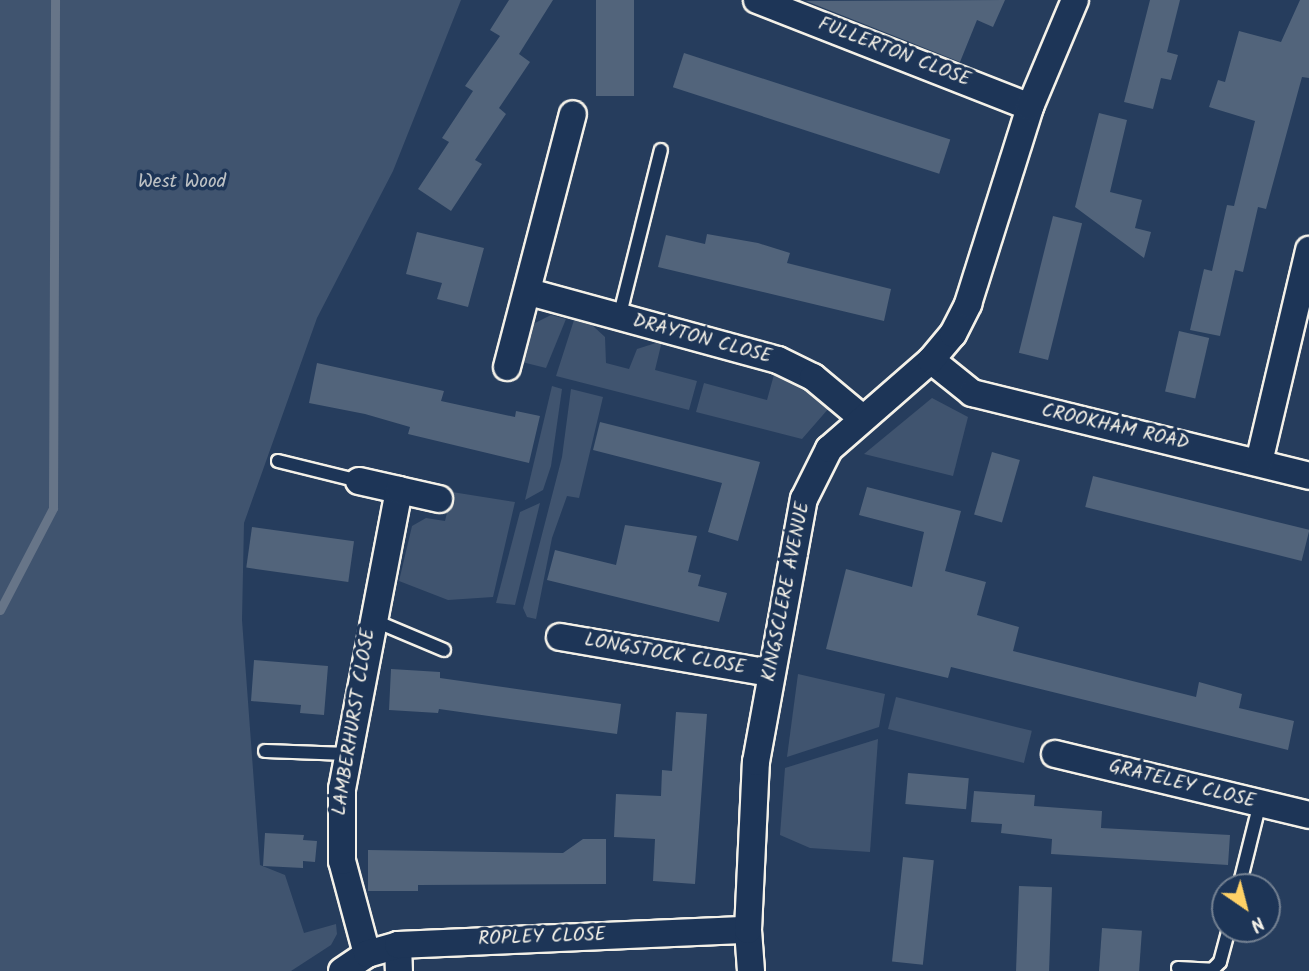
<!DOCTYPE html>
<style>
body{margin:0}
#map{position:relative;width:1309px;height:971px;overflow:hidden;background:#263d5d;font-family:Kalam,sans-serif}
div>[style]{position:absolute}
.green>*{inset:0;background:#40546f;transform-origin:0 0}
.stream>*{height:9px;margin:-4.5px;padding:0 4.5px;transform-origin:4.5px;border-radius:4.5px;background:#677588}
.building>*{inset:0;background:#52647b;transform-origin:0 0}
.roads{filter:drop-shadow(2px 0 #f4f1e8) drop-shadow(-2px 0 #f4f1e8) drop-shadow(0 2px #f4f1e8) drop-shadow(0 -2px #f4f1e8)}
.lane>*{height:12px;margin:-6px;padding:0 6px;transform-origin:6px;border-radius:6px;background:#1d3557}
.street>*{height:26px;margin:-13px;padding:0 13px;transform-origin:13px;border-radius:13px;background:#1d3557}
span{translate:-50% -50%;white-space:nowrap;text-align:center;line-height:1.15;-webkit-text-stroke:7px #1d3557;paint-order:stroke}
.street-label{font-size:19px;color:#f4f1e8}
.park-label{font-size:19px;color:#bec2c4}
.north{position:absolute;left:1211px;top:873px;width:70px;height:70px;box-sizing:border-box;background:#1d3557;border:2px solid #738091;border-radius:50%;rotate:145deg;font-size:19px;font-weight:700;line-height:28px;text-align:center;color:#f4f1e8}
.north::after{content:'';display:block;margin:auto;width:24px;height:32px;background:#ffd166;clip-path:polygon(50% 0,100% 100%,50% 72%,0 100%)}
</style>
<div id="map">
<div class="green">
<i style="clip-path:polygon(0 0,461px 0,393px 171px,317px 318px,244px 523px,242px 620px,260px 865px,285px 875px,304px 933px,336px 924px,337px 934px,331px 945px,291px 971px,0 971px)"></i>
<i style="clip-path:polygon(551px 315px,566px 319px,546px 368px,522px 362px,533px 324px)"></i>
<i style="clip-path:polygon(574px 320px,592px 325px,605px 337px,606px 363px,629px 369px,637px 349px,662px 341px,655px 370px,697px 381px,689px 410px,556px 376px)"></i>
<i style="clip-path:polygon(775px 371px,792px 376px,829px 408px,802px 439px,696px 412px,704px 383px,767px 400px)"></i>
<i style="clip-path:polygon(552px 386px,562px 389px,551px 466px,543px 490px,525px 500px)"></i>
<i style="clip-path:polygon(571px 389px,603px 397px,579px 498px,567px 496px,552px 538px,536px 619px,527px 617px,523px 608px,562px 457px)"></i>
<i style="clip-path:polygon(932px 398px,968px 417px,953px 476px,864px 454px)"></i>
<i style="clip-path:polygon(452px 492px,515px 502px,493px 597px,448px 600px,399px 581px,412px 526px,426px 518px,445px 521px)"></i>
<i style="clip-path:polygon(540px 503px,515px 605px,496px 603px,520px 512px)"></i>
<i style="clip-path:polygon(798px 674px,885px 694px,879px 727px,787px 757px)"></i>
<i style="left:896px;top:697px;width:140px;height:33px;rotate:14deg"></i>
<i style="clip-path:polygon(878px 739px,870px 852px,810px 848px,780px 835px,785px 768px)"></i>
</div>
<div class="stream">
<i style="left:0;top:610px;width:115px;rotate:-62.5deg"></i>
<i style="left:53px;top:508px;width:508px;rotate:-89.77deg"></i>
</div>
<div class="building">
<i style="clip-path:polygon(509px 0,553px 0,519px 54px,530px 62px,499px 108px,506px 114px,475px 160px,482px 164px,451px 211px,418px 189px,449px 142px,442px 138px,473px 91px,465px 86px,500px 36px,490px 30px)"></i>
<i style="left:596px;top:0;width:38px;height:96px"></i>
<i style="clip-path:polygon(1005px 0,993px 27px,977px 20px,960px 62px,806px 1px)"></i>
<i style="clip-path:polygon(1150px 0,1180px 0,1167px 52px,1178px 55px,1171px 80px,1161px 78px,1153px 109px,1124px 102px)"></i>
<i style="clip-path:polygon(1300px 0,1309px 0,1309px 78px,1302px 77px,1266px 209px,1258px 207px,1243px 272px,1235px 270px,1220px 336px,1190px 330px,1204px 269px,1212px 271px,1227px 205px,1234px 206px,1255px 121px,1209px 107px,1218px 80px,1225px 82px,1239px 31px,1281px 42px)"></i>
<i style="left:684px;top:53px;width:280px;height:36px;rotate:18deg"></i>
<i style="clip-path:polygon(1099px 113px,1127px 120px,1110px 192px,1142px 200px,1135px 228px,1151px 232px,1144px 258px,1075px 207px)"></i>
<i style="left:1053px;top:216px;width:30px;height:141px;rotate:14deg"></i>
<i style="clip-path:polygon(417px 232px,484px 248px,468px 307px,437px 299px,442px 283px,406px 274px)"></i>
<i style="clip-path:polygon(707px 234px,758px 243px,790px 253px,787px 263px,891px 289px,884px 321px,658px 267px,666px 235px,705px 244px)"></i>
<i style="left:1179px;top:331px;width:31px;height:62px;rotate:13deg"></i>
<i style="clip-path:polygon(317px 363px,444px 391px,441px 401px,515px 417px,516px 411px,540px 416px,529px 463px,408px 434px,410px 427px,365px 414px,309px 403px)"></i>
<i style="clip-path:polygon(600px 422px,760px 462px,738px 541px,708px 532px,722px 483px,593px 450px)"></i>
<i style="left:992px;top:452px;width:29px;height:65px;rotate:16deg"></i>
<i style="left:1093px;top:476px;width:223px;height:32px;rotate:14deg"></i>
<i style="clip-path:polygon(867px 487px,961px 511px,945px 571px,986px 582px,977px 615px,1019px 627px,1013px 651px,1196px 697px,1199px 682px,1242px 694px,1239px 708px,1294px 721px,1288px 750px,951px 667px,948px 678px,826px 649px,846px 569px,912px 587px,924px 532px,859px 515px)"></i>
<i style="clip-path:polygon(625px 525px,697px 536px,688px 572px,701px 575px,698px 586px,727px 593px,719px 622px,547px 580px,555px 550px,616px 565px)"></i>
<i style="left:252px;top:527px;width:103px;height:41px;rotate:8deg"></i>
<i style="clip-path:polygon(254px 660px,328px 666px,324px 715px,300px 713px,301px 705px,251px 701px)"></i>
<i style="clip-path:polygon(391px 669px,440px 672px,440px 678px,621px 704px,617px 734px,439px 709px,438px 713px,389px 710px)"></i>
<i style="clip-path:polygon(676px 712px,707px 714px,695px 884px,653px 881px,655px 839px,614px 837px,616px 794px,661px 796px,662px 770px,672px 771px)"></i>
<i style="left:908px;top:773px;width:61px;height:31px;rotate:5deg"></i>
<i style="clip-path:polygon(974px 791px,1035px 795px,1034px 806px,1102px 811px,1101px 828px,1230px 835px,1228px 865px,1051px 854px,1052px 839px,1001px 833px,1002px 824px,971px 822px)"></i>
<i style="clip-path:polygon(265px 833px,304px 835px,303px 840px,317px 841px,315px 862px,303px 861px,303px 868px,263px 866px)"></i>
<i style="clip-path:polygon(583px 839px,606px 839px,606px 884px,418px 885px,418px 891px,368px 891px,368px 850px,563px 853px)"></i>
<i style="left:903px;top:857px;width:31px;height:105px;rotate:6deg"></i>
<i style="left:1019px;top:886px;width:33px;height:85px;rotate:2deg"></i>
<i style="left:1102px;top:928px;width:40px;height:43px;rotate:4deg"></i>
</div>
<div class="roads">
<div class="lane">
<i style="left:619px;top:318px;width:173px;rotate:-76deg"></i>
<i style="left:278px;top:461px;width:83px;rotate:13.9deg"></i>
<i style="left:373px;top:620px;width:77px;rotate:22.9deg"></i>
<i style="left:265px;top:751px;width:83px;rotate:2.1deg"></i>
<i style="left:1239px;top:887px;width:87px;rotate:-76deg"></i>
<i style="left:1178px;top:968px;width:34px;rotate:3deg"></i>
<i style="left:1212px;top:970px;width:11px;rotate:-45deg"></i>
<i style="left:1220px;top:962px;width:34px;rotate:-75deg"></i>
</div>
<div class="street">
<i style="left:757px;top:0;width:293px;rotate:21.4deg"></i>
<i style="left:529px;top:292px;width:258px;rotate:15.3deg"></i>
<i style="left:778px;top:360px;width:39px;rotate:26deg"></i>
<i style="left:813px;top:377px;width:62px;rotate:39.8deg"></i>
<i style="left:931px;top:360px;width:53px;rotate:38.8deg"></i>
<i style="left:972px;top:393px;width:347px;rotate:13.8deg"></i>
<i style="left:507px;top:367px;width:261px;rotate:-75.4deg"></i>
<i style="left:1259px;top:462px;width:218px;rotate:-76.7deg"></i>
<i style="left:359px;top:481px;width:41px;rotate:12.7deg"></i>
<i style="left:560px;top:637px;width:213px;rotate:9.7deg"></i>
<i style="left:1055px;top:754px;width:261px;rotate:13.5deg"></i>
<i style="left:398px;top:945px;width:26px;rotate:88deg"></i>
<i style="left:367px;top:954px;width:96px;rotate:-105deg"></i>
<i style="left:342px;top:861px;width:72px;rotate:-90deg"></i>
<i style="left:342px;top:789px;width:304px;rotate:-79.2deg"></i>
<i style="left:399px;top:490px;width:41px;rotate:12.7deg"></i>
<i style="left:342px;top:971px;width:30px;rotate:-34deg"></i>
<i style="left:367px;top:954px;width:32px;rotate:-16deg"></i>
<i style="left:398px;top:945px;width:350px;rotate:-2.5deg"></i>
<i style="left:751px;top:971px;width:41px;rotate:-94.2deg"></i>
<i style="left:748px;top:930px;width:168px;rotate:-87.3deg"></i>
<i style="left:756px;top:762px;width:267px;rotate:-79.7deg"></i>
<i style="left:804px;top:499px;width:56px;rotate:-63.4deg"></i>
<i style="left:829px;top:449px;width:135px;rotate:-41.1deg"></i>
<i style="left:931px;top:360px;width:34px;rotate:-50deg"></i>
<i style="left:953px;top:334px;width:34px;rotate:-63deg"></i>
<i style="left:968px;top:304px;width:207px;rotate:-72.5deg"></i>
<i style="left:1030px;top:107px;width:116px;rotate:-67.2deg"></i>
</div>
</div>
<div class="street-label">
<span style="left:894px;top:53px;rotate:21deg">FULLERTON CLOSE</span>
<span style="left:702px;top:340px;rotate:15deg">DRAYTON CLOSE</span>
<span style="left:1115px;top:428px;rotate:13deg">CROOKHAM ROAD</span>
<span style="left:787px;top:592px;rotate:-79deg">KINGSCLERE AVENUE</span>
<span style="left:665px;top:655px;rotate:10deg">LONGSTOCK CLOSE</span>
<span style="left:355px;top:722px;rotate:-81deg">LAMBERHURST CLOSE</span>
<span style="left:1182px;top:785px;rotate:14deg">GRATELEY CLOSE</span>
<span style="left:542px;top:938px;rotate:-2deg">ROPLEY CLOSE</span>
</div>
<div class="park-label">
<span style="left:182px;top:183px">West Wood</span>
</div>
<div class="north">N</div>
</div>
